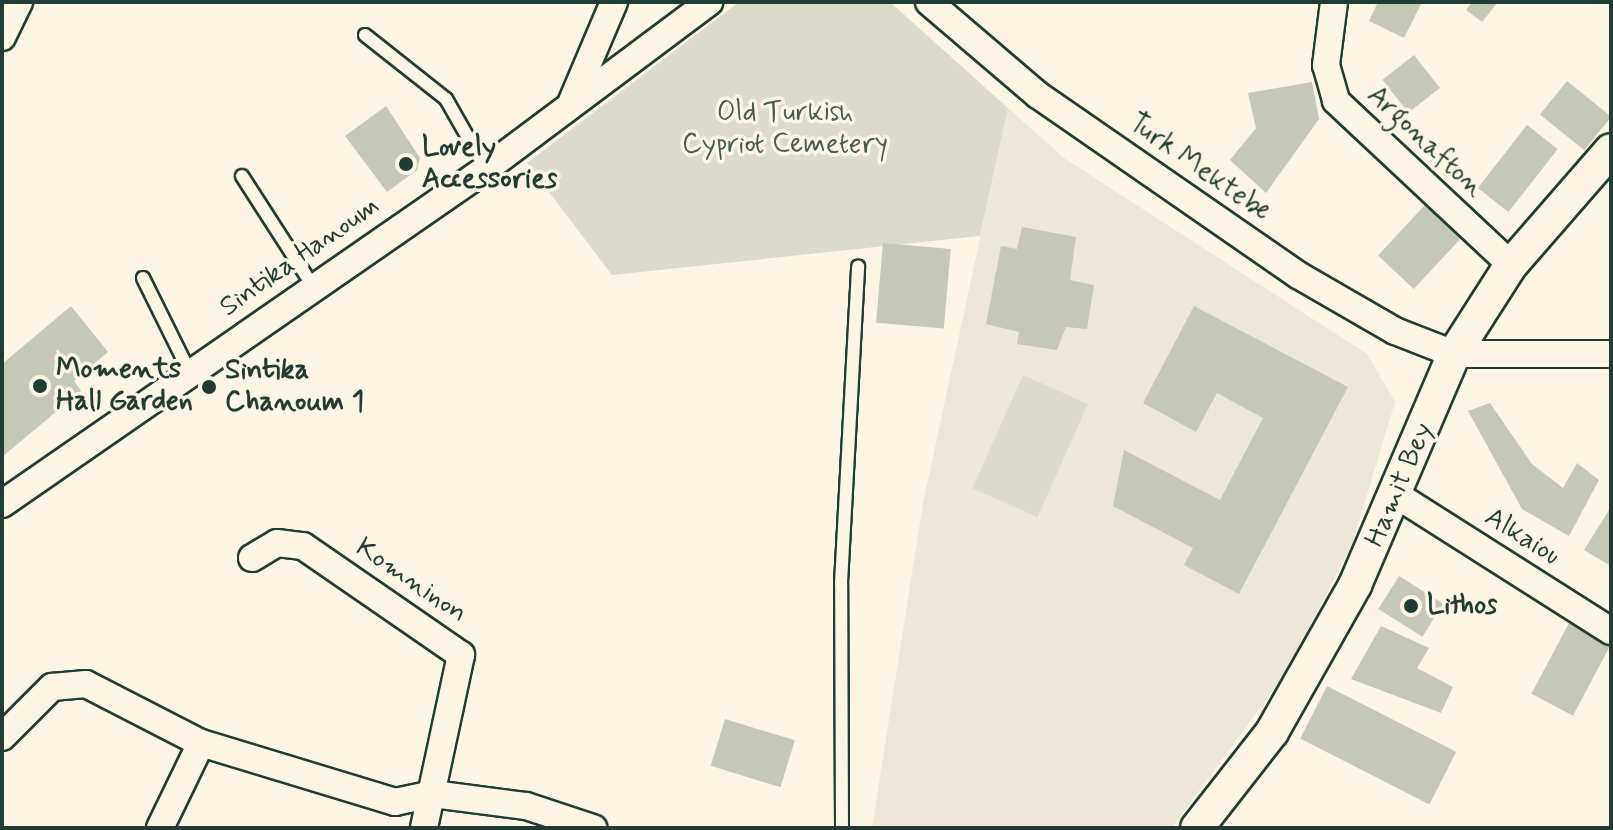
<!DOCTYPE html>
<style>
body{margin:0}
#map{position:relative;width:1613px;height:830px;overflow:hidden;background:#fcf5e5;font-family:Mynerve,sans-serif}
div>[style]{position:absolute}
.built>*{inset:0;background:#ece7d8}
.green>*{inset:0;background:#dcdacc;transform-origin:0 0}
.building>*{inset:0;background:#c5c7b9;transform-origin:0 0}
.roads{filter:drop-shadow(2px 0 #1f3d34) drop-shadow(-2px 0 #1f3d34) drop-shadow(0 2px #1f3d34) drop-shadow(0 -2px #1f3d34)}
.service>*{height:12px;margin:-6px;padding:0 6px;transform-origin:6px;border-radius:6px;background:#fcf5e5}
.minor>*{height:26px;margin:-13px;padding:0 13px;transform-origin:13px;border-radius:13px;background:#fcf5e5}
.tertiary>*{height:32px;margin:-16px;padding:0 16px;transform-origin:16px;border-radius:16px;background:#fcf5e5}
.dots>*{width:22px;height:22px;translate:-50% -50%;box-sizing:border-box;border:4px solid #fcf5e5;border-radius:50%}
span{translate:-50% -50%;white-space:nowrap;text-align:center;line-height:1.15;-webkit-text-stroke:7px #fcf5e5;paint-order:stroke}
.park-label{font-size:28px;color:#455c52}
.street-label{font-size:28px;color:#1f3d34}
.poi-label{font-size:28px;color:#1f3d34;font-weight:700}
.left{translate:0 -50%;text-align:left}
.frame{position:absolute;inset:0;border:4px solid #1f3d34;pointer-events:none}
</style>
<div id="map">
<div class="built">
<i style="clip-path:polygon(1008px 108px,1064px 158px,1367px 354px,1395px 402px,1352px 544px,1287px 671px,1172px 828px,872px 828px,923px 503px)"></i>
</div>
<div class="green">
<i style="clip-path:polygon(739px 2px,890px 2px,1008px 108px,980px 236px,612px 275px,527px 163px)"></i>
<i style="left:1023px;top:375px;width:71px;height:124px;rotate:24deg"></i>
</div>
<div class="building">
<i style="clip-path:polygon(1378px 2px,1422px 2px,1404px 38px,1369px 21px)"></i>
<i style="clip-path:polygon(1472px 2px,1498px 2px,1482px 22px,1466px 10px)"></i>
<i style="left:1414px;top:55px;width:42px;height:40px;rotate:52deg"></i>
<i style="left:1567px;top:81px;width:57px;height:43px;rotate:39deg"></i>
<i style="clip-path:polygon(1312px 82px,1319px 119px,1266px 193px,1230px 160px,1256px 128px,1248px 93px)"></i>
<i style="clip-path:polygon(386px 106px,420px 158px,417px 170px,387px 192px,345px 136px)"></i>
<i style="left:1527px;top:125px;width:39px;height:80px;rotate:38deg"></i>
<i style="left:1425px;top:205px;width:49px;height:69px;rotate:43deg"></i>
<i style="clip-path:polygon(1022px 227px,1076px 237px,1070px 280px,1094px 285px,1087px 329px,1066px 327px,1057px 350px,1017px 344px,1019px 332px,986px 324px,1001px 246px,1017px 249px)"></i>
<i style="left:883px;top:243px;width:68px;height:80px;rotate:5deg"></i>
<i style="clip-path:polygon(71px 306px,108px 352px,74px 381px,81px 391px,2px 457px,2px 364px)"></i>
<i style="clip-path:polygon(1194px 306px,1348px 387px,1239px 594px,1184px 565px,1193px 548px,1113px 506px,1124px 450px,1220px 500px,1263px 418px,1217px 393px,1196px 432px,1143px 403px)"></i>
<i style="clip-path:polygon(1490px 403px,1532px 464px,1563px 488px,1577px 463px,1599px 480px,1569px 536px,1522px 509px,1468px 411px)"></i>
<i style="clip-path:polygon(1611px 507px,1611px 566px,1584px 550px)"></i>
<i style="left:1399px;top:576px;width:52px;height:39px;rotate:32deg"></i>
<i style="left:1569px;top:623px;width:47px;height:80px;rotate:28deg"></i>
<i style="clip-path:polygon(1381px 626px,1429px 648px,1417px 668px,1453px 687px,1441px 713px,1351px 679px)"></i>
<i style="left:1327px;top:686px;width:145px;height:59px;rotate:27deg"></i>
<i style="left:725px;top:719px;width:73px;height:49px;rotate:17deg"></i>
</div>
<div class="roads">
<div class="service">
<i style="left:365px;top:35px;width:103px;rotate:38.3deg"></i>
<i style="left:446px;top:99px;width:81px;rotate:60.3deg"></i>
<i style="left:242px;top:176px;width:131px;rotate:57.2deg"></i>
<i style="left:143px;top:278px;width:106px;rotate:63.7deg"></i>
<i style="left:842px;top:828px;width:245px;rotate:-90.2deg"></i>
<i style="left:841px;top:583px;width:317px;rotate:-86.9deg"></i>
</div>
<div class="minor">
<i style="left:929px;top:2px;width:143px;rotate:40.5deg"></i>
<i style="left:1038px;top:95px;width:316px;rotate:34.7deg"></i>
<i style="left:1298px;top:275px;width:112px;rotate:30deg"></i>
<i style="left:1395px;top:331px;width:63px;rotate:21.3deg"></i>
<i style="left:1454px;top:354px;width:157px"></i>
<i style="left:1334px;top:2px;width:64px;rotate:97.2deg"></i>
<i style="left:1326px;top:65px;width:37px;rotate:74deg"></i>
<i style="left:1336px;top:101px;width:240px;rotate:43.1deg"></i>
<i style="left:2px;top:37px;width:39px;rotate:-64deg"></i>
<i style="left:572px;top:101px;width:108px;rotate:-67deg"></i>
<i style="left:1398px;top:496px;width:252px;rotate:32.4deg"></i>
<i style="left:2px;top:504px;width:589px;rotate:-34.69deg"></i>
<i style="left:486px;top:169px;width:279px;rotate:-36.8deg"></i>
<i style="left:252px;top:558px;width:29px;rotate:-31deg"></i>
<i style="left:277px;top:543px;width:26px;rotate:7deg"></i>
<i style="left:303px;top:546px;width:192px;rotate:34.6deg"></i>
<i style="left:461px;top:655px;width:177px;rotate:102.1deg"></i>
<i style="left:2px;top:737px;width:71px;rotate:-45deg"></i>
<i style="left:52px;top:687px;width:34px;rotate:-5deg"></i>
<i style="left:86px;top:684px;width:129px;rotate:27.2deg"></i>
<i style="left:201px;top:743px;width:203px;rotate:16.9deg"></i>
<i style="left:395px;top:802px;width:39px;rotate:-12deg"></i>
<i style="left:433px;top:794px;width:94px;rotate:7.4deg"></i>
<i style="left:526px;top:806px;width:71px;rotate:18.2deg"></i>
<i style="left:160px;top:828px;width:94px;rotate:-64.2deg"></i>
</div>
<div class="tertiary">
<i style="left:1197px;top:828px;width:122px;rotate:-52deg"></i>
<i style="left:1272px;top:732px;width:169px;rotate:-60.5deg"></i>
<i style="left:1355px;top:585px;width:251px;rotate:-66.8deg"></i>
<i style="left:1454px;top:354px;width:106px;rotate:-57.4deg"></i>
<i style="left:1511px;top:265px;width:152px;rotate:-49deg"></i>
</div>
</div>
<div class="dots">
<i style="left:406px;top:164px;background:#1f3d34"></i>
<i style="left:40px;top:386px;background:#1f3d34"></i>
<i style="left:209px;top:387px;background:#1f3d34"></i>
<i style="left:1411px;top:606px;background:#1f3d34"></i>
</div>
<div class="park-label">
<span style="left:785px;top:129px">Old Turkish<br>Cypriot Cemetery</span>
</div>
<div class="street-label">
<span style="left:1425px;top:142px;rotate:43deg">Argonafton</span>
<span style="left:1199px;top:168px;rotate:35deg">Turk Mektebe</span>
<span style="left:300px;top:257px;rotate:-35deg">Sintika Hanoum</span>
<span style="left:1400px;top:485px;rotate:-67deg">Hamit Bey</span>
<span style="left:1522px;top:537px;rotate:32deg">Alkaiou</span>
<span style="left:411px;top:581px;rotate:34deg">Komninon</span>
</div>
<div class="poi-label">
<span class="left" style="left:422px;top:164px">Lovely<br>Accessories</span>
<span class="left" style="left:56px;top:386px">Moments<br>Hall Garden</span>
<span class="left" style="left:225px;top:387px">Sintika<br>Chanoum 1</span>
<span class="left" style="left:1427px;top:606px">Lithos</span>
</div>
<div class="frame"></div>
</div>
